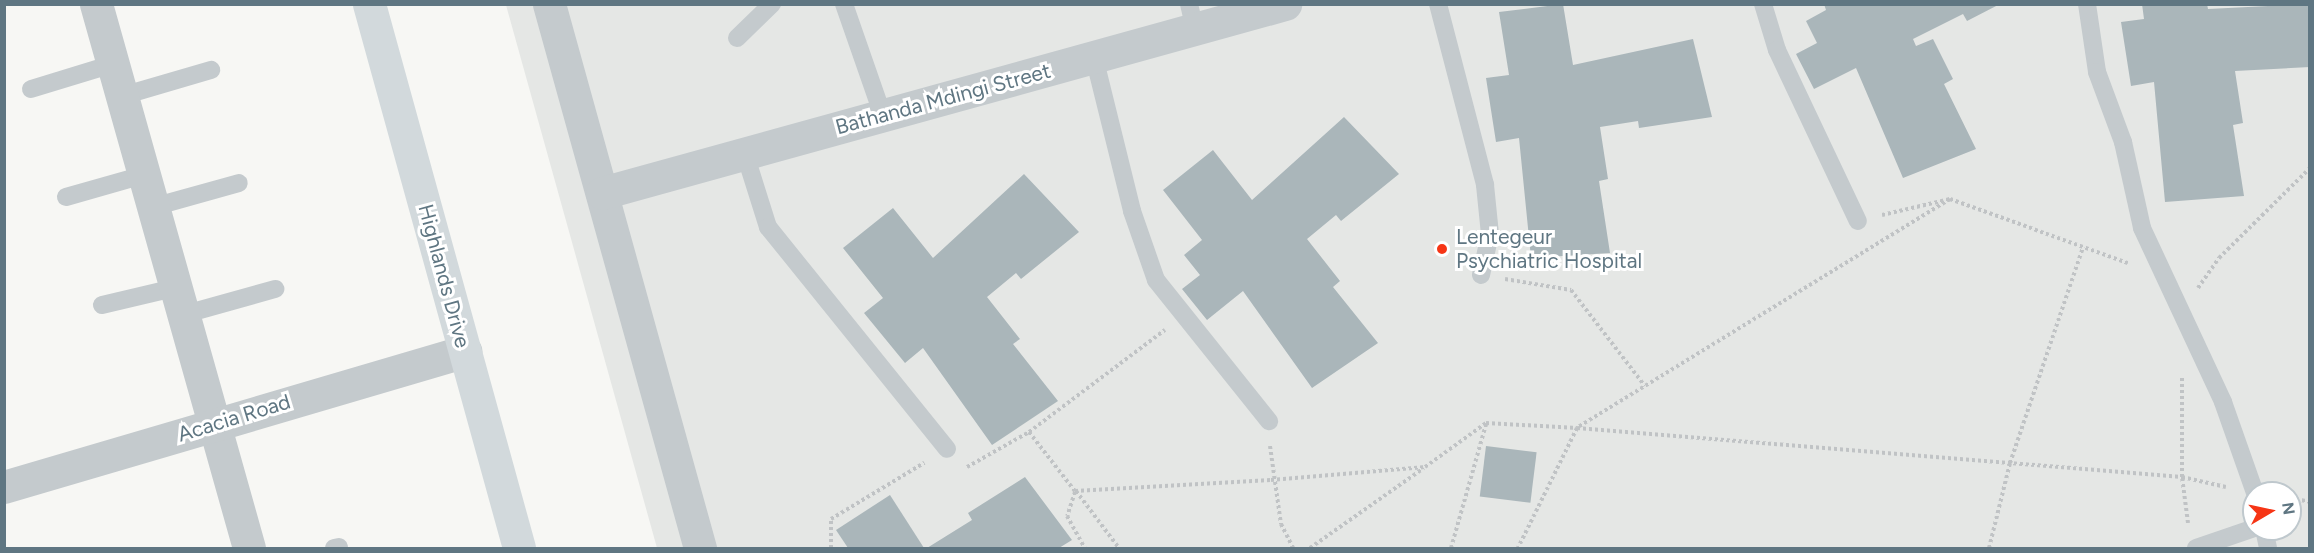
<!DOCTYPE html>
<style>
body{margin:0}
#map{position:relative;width:2314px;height:553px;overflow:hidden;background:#f7f7f4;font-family:Figtree,sans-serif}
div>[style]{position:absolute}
.built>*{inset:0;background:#e5e7e5}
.building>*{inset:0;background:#aab6ba;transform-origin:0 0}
.path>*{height:4px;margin-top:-2px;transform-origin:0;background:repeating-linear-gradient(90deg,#c0c3c5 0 3px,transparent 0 6px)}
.service>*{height:18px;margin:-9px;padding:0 9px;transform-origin:9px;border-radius:9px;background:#c4cacd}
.minor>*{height:33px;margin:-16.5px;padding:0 16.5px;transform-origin:16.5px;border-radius:16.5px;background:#c4cacd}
.secondary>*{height:33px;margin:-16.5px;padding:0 16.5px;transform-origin:16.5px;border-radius:16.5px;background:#d2d9dc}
.dots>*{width:16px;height:16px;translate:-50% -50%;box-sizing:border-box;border:3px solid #fff;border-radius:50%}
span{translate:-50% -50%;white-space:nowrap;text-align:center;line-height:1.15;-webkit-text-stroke:6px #fff;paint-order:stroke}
.street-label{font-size:21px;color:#5f7682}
.poi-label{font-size:21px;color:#5f7682}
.left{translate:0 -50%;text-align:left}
.frame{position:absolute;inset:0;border:6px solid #5f7682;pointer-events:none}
.north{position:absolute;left:2242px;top:481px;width:60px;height:60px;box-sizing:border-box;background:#fff;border:2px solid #bfc8cd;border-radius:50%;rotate:81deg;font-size:16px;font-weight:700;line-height:24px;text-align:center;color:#5f7682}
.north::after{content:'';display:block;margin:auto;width:21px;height:27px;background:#f63515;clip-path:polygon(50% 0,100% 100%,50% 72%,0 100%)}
</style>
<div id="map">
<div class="built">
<i style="clip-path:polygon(evenodd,506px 5px,2309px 5px,2309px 548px,657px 548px,506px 5px,2254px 493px,2290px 493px,2290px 529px,2254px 529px,2254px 493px)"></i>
</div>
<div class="building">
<i style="clip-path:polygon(1563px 4px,1573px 65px,1693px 39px,1712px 117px,1639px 128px,1638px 121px,1600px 127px,1608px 179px,1599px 181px,1610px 253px,1531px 258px,1519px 138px,1496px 142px,1486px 78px,1509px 75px,1499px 12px)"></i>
<i style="clip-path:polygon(1824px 4px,2000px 4px,1967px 21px,1963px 14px,1913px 39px,1916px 46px,1933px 39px,1953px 79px,1944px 84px,1976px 149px,1903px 178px,1856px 68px,1814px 89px,1796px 54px,1817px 43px,1806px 21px,1826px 10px)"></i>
<i style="clip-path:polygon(2142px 4px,2207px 4px,2208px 9px,2310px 4px,2310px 67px,2235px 71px,2243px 123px,2233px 125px,2244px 196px,2165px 202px,2154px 82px,2131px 86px,2121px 22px,2144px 19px)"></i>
<i style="clip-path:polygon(1344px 117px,1399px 174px,1341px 221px,1336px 215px,1307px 239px,1340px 281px,1333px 287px,1378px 343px,1312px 388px,1243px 291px,1207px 320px,1182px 289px,1200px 275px,1184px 255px,1202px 240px,1163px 190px,1213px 150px,1252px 200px)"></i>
<i style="clip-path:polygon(1024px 174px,1079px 232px,1021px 279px,1016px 273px,987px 297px,1020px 339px,1013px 344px,1058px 401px,992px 445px,923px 348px,905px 363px,864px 313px,883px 298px,843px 248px,893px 208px,933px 258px)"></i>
<i style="left:1486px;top:446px;width:51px;height:51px;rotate:7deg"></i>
<i style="clip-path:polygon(1025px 477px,1072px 540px,1059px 548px,927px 548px,972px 520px,968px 513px)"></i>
<i style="clip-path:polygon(890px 495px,924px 548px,848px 548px,836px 530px)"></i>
</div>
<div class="path">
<i style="left:1950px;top:199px;width:438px;rotate:148.5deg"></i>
<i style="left:1577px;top:428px;width:607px;rotate:4.63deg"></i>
<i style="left:2182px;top:477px;width:100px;rotate:-90deg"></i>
<i style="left:1882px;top:215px;width:70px;rotate:-13.2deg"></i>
<i style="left:1950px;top:199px;width:189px;rotate:19.8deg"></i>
<i style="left:1505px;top:279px;width:67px;rotate:9.5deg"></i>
<i style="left:1571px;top:290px;width:121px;rotate:52.4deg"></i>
<i style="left:2198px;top:288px;width:37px;rotate:-55deg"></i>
<i style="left:2219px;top:258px;width:128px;rotate:-44.7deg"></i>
<i style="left:1029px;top:432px;width:170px;rotate:-36.9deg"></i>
<i style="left:1270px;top:446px;width:79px;rotate:82deg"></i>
<i style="left:1281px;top:524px;width:27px;rotate:63deg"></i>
<i style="left:967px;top:467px;width:71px;rotate:-29.4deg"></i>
<i style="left:1029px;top:432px;width:75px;rotate:52.1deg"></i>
<i style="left:1075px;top:491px;width:196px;rotate:-3.2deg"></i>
<i style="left:1271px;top:480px;width:155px;rotate:-4.8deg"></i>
<i style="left:1425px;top:467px;width:75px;rotate:-35.8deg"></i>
<i style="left:1486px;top:423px;width:91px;rotate:3.1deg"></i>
<i style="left:1577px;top:428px;width:134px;rotate:116.2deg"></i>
<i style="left:1076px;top:491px;width:71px;rotate:53deg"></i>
<i style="left:1075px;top:492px;width:25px;rotate:108deg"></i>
<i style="left:1067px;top:516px;width:37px;rotate:61deg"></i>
<i style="left:2290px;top:498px;width:20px;rotate:11deg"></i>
<i style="left:2188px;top:523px;width:46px;rotate:-97.4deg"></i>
<i style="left:2182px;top:477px;width:45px;rotate:12.8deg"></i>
<i style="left:831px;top:548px;width:29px;rotate:-90deg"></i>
<i style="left:831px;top:519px;width:109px;rotate:-31.1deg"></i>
<i style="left:1310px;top:548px;width:139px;rotate:-35.1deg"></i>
<i style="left:1451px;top:548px;width:129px;rotate:-74.2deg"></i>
<i style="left:1989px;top:548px;width:88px;rotate:-76.1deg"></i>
<i style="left:2010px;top:463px;width:228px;rotate:-71.3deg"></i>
</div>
<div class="service">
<i style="left:844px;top:4px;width:119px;rotate:70.8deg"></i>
<i style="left:1189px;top:4px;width:26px;rotate:77deg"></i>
<i style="left:1438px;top:4px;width:187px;rotate:75.4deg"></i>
<i style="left:1485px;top:185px;width:49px;rotate:84.2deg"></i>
<i style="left:1490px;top:234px;width:42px;rotate:102.4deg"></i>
<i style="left:1763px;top:4px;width:48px;rotate:73.1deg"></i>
<i style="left:1777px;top:50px;width:189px;rotate:64.7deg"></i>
<i style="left:2087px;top:4px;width:69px;rotate:81.6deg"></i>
<i style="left:2097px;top:72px;width:75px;rotate:69.6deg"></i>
<i style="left:2123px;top:142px;width:88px;rotate:77.5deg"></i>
<i style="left:2142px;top:228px;width:192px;rotate:65deg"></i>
<i style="left:2223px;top:402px;width:96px;rotate:70.6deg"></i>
<i style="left:737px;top:38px;width:49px;rotate:-44.2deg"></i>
<i style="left:1094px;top:57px;width:159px;rotate:76.1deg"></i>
<i style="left:1132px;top:211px;width:73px;rotate:70.8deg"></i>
<i style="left:1156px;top:280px;width:181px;rotate:51.3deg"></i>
<i style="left:31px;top:89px;width:86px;rotate:-17deg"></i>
<i style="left:122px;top:96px;width:93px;rotate:-16.3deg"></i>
<i style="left:745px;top:154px;width:77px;rotate:72.5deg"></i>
<i style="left:768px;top:227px;width:285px;rotate:51.1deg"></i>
<i style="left:66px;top:197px;width:80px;rotate:-15.9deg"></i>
<i style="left:153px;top:207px;width:89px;rotate:-15.6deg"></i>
<i style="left:102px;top:305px;width:74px;rotate:-13.3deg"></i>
<i style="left:182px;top:315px;width:97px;rotate:-15.6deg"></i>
<i style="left:2264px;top:529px;width:19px;rotate:78deg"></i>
<i style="left:334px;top:548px;width:5px;rotate:-11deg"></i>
<i style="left:2196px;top:548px;width:61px;rotate:-19deg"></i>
</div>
<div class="minor">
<i style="left:96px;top:4px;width:565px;rotate:74.29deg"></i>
<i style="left:549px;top:4px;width:565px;rotate:74.49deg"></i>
<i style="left:602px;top:193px;width:709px;rotate:-15.47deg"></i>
<i style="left:4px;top:487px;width:481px;rotate:-16.4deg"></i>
</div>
<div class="secondary">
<i style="left:369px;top:4px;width:564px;rotate:74.58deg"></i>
</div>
<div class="dots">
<i style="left:1442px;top:249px;background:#f63515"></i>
</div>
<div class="street-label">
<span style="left:943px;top:99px;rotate:-15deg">Bathanda Mdingi Street</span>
<span style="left:444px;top:276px;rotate:75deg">Highlands Drive</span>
<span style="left:234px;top:418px;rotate:-17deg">Acacia Road</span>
</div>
<div class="poi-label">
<span class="left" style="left:1456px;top:249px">Lentegeur<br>Psychiatric Hospital</span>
</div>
<div class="frame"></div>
<div class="north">N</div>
</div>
